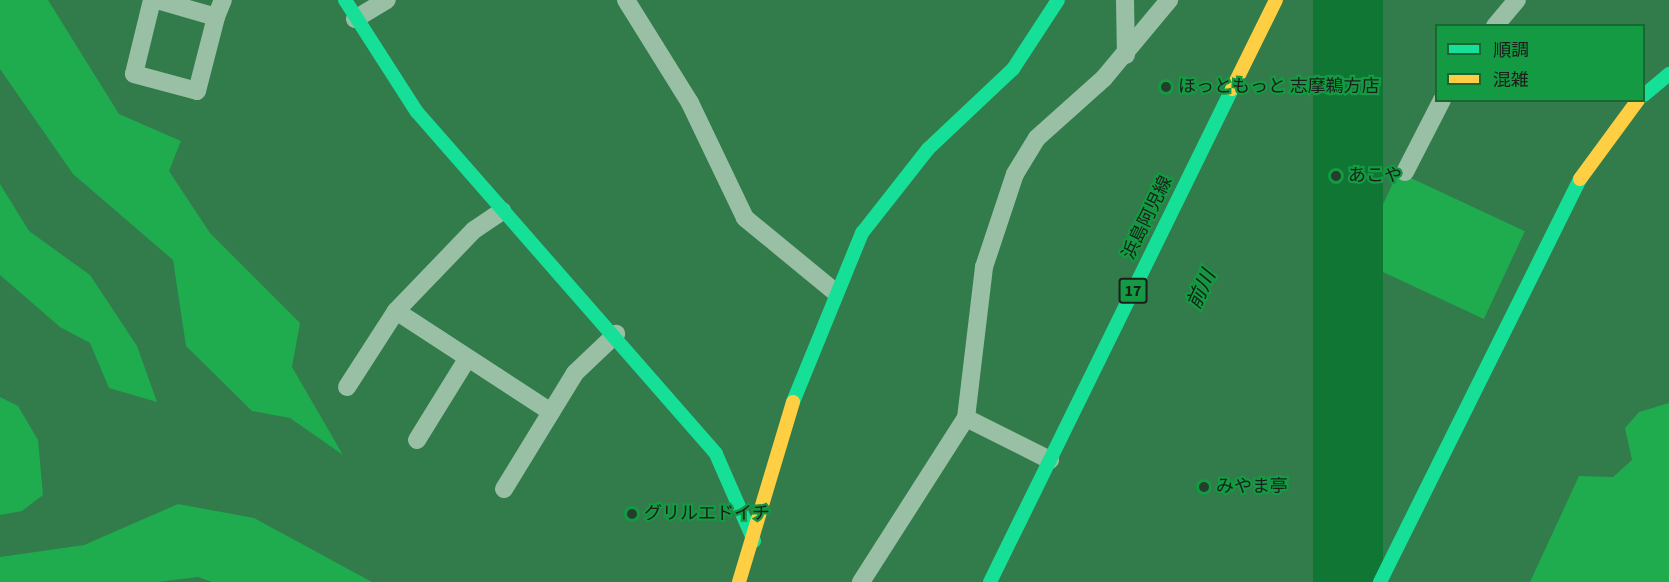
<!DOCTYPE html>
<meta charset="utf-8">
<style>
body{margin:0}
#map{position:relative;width:1669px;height:582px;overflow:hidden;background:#327b4b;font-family:"Source Sans 3","Noto Sans JP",sans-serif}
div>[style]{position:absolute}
.green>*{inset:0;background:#1eac4e;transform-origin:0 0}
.water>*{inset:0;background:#0f7634;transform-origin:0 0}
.street>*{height:18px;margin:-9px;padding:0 9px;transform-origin:9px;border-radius:9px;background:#99c0a5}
.fast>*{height:14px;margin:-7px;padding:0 7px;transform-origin:7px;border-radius:7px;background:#16e098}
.slow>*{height:14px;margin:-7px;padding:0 7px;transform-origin:7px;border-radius:7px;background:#ffcf43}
.dots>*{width:16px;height:16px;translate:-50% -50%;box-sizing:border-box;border:3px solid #139a42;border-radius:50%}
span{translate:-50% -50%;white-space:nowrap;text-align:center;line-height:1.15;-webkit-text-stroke:4.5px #139a42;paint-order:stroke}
.shield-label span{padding:2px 4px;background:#139a42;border:2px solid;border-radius:4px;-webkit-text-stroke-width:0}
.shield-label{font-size:16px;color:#1d1d1d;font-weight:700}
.poi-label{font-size:18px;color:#1d1d1d}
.left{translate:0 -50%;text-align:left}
.street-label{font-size:18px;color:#1d1d1d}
.water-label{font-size:20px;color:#191d1a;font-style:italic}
.legend{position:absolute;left:1435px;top:24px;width:210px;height:78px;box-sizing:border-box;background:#139a42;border:2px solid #176833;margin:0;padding:8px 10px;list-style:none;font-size:18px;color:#1d1d1d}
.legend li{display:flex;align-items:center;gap:12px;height:30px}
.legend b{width:30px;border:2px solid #176833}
</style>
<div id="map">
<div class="green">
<i style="clip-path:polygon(0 0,48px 0,119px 114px,181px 141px,169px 171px,210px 233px,300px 323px,292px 367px,343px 455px,290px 418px,252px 411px,186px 346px,173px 260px,73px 174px,0 69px)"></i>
<i style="left:1398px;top:172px;width:140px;height:97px;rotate:25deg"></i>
<i style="clip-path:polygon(0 184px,29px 231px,90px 275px,137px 346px,157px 402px,109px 388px,90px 343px,60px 327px,0 275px)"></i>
<i style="clip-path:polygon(0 397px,18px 406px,38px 440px,43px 495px,22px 511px,0 515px)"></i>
<i style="clip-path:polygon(1669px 403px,1669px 582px,1530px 582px,1579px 476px,1613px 477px,1632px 460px,1625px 428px,1639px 412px)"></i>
<i style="clip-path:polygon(178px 504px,254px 518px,372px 582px,212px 582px,198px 577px,158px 582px,0 582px,0 557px,84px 545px)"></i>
</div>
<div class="water">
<i style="left:1313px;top:0;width:70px;height:648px"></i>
</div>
<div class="street">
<i style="left:152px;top:0;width:76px;rotate:103.7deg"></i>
<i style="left:134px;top:74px;width:65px;rotate:15.1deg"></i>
<i style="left:197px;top:91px;width:76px;rotate:-75.6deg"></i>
<i style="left:216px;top:17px;width:61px;rotate:-163.9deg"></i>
<i style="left:626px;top:0;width:121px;rotate:58.1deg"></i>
<i style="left:690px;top:103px;width:127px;rotate:64.4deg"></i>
<i style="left:745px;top:218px;width:115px;rotate:39.4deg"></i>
<i style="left:1125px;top:0;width:55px;rotate:89deg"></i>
<i style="left:216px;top:17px;width:18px;rotate:-68deg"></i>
<i style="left:355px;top:19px;width:37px;rotate:-31deg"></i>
<i style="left:1495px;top:26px;width:34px;rotate:-50deg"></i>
<i style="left:1405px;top:172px;width:81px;rotate:-62.8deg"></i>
<i style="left:396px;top:311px;width:185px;rotate:33.1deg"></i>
<i style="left:347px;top:387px;width:90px;rotate:-57.2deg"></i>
<i style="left:396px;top:311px;width:112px;rotate:-46.1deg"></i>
<i style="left:474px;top:230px;width:34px;rotate:-34deg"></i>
<i style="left:966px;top:418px;width:94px;rotate:26.6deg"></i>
<i style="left:417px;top:440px;width:95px;rotate:-58.3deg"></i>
<i style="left:504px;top:489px;width:136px;rotate:-58.5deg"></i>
<i style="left:575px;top:373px;width:57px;rotate:-43.6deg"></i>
<i style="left:861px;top:582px;width:195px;rotate:-57.4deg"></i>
<i style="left:966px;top:418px;width:152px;rotate:-83.2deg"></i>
<i style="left:984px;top:267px;width:98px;rotate:-71.6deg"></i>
<i style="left:1015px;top:174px;width:42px;rotate:-58.6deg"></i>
<i style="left:1037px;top:138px;width:90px;rotate:-41.8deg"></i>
<i style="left:1104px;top:78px;width:102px;rotate:-50.2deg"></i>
</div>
<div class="fast">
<i style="left:345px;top:0;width:133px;rotate:57.3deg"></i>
<i style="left:417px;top:112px;width:454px;rotate:48.8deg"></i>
<i style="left:716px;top:454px;width:95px;rotate:66.4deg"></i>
<i style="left:1644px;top:95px;width:33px;rotate:-40deg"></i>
<i style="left:793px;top:402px;width:183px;rotate:-67.8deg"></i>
<i style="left:862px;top:233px;width:107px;rotate:-51.8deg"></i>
<i style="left:928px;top:149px;width:117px;rotate:-43.3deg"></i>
<i style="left:1013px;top:69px;width:82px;rotate:-56.9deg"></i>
<i style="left:990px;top:582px;width:549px;rotate:-63.85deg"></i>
<i style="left:1380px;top:582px;width:450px;rotate:-63.6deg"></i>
</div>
<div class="slow">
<i style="left:1232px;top:89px;width:99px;rotate:-63.7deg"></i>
<i style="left:1580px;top:179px;width:98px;rotate:-53.7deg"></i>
<i style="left:739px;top:582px;width:188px;rotate:-73.3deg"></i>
</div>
<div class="dots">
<i style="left:1166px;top:87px;background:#243e2d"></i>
<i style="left:1336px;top:176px;background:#243e2d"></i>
<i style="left:1204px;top:487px;background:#243e2d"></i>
<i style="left:632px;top:514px;background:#243e2d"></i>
</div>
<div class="shield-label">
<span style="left:1133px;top:291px">17</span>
</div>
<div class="poi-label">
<span class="left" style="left:1178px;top:87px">ほっともっと 志摩鵜方店</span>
<span class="left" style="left:1348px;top:176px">あこや</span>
<span class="left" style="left:1216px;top:487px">みやま亭</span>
<span class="left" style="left:644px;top:514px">グリルエドイチ</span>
</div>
<div class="street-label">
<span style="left:1148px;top:218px;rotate:-64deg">浜島阿児線</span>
</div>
<div class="water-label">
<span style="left:1202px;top:290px;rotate:-65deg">前川</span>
</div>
<ul class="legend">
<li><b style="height:8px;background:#16e098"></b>順調</li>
<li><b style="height:8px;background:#ffcf43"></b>混雑</li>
</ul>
</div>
